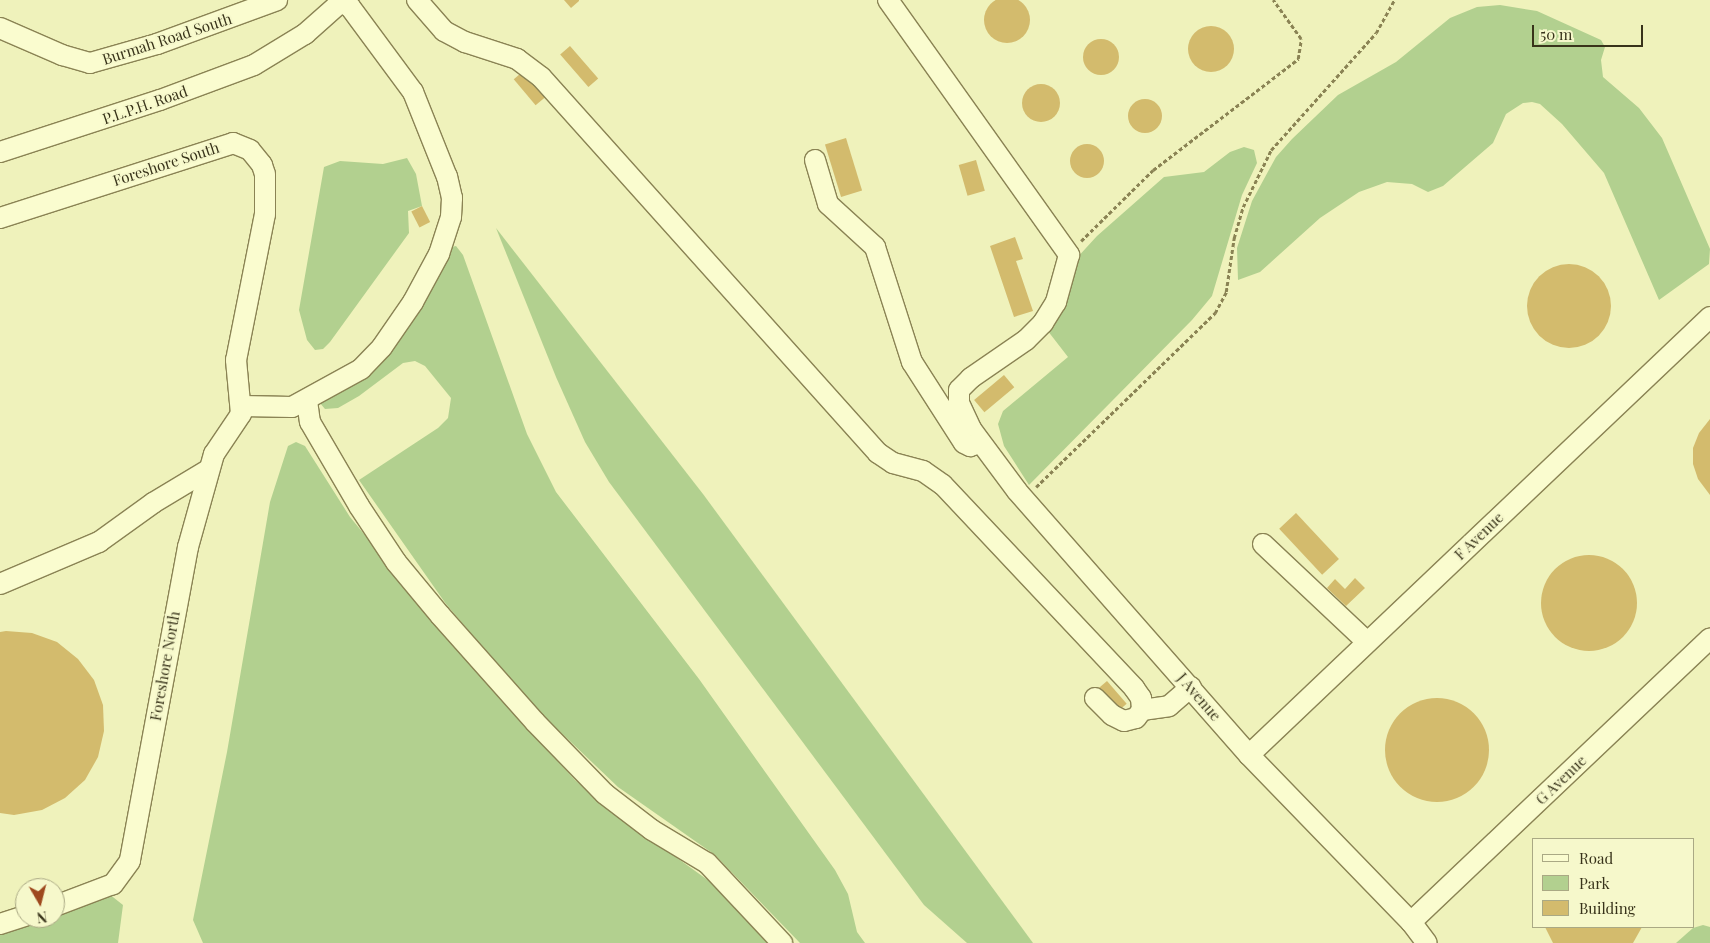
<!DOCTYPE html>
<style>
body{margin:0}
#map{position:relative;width:1710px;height:943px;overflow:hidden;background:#eff2bb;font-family:"Playfair Display",serif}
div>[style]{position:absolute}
.green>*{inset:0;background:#b2d08f}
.building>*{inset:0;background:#d3bb6d;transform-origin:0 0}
.round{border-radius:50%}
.path>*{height:2.5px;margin-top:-1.25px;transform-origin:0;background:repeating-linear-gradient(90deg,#8a8354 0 4px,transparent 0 6.5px)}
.roads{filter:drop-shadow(1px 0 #8a8354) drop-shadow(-1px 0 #8a8354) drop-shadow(0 1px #8a8354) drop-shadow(0 -1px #8a8354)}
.minor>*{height:20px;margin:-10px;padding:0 10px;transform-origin:10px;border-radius:10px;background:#fafccf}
span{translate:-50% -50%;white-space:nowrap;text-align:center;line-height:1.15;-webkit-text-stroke:4px #f6f8cb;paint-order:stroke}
.street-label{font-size:15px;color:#38331a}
.legend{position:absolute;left:1532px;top:838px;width:162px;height:90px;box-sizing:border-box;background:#f6f8cb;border:1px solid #aaa984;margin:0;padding:6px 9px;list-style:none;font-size:15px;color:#38331a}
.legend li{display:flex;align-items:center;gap:10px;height:25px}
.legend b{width:25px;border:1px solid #aaa984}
.north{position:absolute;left:15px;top:878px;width:50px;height:50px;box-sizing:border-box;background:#f6f8cb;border:1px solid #aaa984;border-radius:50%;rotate:172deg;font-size:14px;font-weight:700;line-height:20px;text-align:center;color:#38331a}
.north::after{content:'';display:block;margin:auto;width:18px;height:22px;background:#9e491e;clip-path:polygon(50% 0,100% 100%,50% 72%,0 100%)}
.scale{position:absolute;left:1532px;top:25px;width:111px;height:22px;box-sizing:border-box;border:2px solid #38331a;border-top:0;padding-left:6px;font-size:15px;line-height:18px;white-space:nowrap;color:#38331a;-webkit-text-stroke:4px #f6f8cb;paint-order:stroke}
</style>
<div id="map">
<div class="green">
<i style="clip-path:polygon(1500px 5px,1537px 11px,1601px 40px,1605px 47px,1601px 60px,1603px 77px,1639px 108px,1662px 138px,1710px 249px,1709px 264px,1659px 300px,1604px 173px,1562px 124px,1540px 104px,1532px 102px,1523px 103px,1506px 114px,1493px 143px,1443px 186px,1428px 192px,1412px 184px,1387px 182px,1359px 192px,1320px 218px,1260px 272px,1238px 280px,1237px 248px,1252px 201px,1276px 157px,1292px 139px,1338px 95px,1396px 62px,1450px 18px,1477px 7px)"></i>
<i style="clip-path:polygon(1244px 147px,1254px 150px,1257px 163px,1242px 195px,1212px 296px,1192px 320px,1029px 485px,1004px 446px,998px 424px,1003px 411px,1068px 357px,1044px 326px,1075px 260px,1097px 236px,1164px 177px,1204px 172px,1230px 152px)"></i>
<i style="clip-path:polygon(407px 158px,416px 174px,422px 206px,408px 211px,409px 233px,330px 342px,323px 349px,315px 350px,307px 340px,299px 310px,324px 167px,340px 161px,383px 164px)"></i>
<i style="clip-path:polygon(496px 228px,703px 494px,1033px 943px,967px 943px,924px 905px,609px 482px,585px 442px,556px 377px)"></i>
<i style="clip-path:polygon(456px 246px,463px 255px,527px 434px,556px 492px,699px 679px,835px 870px,848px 894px,857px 932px,865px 943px,800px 943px,715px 855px,618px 787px,531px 704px,446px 604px,359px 480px,438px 428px,448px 418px,451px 398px,425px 366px,415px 361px,403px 363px,359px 396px,338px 408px,325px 409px,320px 403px,324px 396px,346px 384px,447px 248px)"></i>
<i style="clip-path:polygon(296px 442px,305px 446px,350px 517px,492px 689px,575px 780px,612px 811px,716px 886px,767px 943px,203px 943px,193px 920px,227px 752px,270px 502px,288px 446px)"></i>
<i style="clip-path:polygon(104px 890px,123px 905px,118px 943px,0 943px,0 925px,25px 918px,55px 918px,55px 907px)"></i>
<i style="clip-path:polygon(1703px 925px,1710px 927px,1710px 943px,1676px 943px,1693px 928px)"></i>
</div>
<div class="building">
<i class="round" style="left:984px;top:-3px;width:46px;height:46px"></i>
<i style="clip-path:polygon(564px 0,579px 0,579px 1px,571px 8px)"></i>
<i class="round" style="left:1188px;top:26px;width:46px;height:46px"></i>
<i class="round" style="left:1083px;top:39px;width:36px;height:36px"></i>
<i style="left:570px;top:46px;width:43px;height:13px;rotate:49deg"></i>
<i style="left:526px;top:69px;width:34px;height:16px;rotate:50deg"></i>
<i class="round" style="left:1022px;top:84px;width:38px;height:38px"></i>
<i class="round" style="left:1128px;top:99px;width:34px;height:34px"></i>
<i style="left:846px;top:138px;width:55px;height:22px;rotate:73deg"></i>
<i class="round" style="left:1070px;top:144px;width:34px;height:34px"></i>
<i style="left:976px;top:160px;width:32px;height:18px;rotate:74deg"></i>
<i style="left:422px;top:206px;width:18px;height:12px;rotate:63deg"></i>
<i style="clip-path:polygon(1015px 237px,1023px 259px,1016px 261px,1033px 311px,1014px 317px,990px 246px)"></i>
<i class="round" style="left:1527px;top:264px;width:84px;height:84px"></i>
<i style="left:1004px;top:375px;width:16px;height:39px;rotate:50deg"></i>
<i style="clip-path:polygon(1710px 419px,1710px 495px,1698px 479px,1693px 464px,1693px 448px,1699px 433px)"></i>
<i style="left:1296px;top:513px;width:63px;height:23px;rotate:47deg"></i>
<i class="round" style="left:1541px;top:555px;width:96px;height:96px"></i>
<i style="clip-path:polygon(1355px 578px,1365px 588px,1346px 606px,1327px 588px,1335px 579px,1345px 589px)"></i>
<i style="clip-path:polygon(6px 631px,32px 633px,57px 642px,78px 659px,94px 680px,103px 705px,104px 731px,98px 757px,85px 780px,65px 798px,42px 810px,14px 815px,0 813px,0 632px)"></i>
<i style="left:1107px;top:681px;width:30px;height:12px;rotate:49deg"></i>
<i class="round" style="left:1385px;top:698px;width:104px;height:104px"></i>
<i style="clip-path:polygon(1545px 927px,1642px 927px,1633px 943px,1553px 943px)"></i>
</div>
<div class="path">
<i style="left:1081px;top:241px;width:101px;rotate:-44.6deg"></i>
<i style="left:1153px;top:170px;width:183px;rotate:-37.4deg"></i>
<i style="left:1298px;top:59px;width:20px;rotate:-81deg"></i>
<i style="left:1301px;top:39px;width:48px;rotate:-125.7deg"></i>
<i style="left:1036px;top:487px;width:250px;rotate:-44.2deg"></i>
<i style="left:1215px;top:313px;width:24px;rotate:-62deg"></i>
<i style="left:1226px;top:292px;width:55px;rotate:-81.6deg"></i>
<i style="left:1234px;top:238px;width:32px;rotate:-74deg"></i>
<i style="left:1243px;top:207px;width:64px;rotate:-63.8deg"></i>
<i style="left:1271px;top:150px;width:157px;rotate:-48.1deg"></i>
<i style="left:1376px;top:33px;width:38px;rotate:-61deg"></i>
</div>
<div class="roads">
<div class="minor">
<i style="left:417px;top:0;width:41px;rotate:48.9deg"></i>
<i style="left:444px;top:31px;width:24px;rotate:28deg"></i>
<i style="left:465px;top:42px;width:55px;rotate:18.1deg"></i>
<i style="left:517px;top:59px;width:30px;rotate:37deg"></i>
<i style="left:541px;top:77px;width:505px;rotate:48.13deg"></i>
<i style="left:878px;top:453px;width:18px;rotate:34deg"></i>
<i style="left:893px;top:463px;width:31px;rotate:15deg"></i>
<i style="left:923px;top:471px;width:24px;rotate:35deg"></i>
<i style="left:943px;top:485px;width:279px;rotate:46.7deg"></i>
<i style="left:1134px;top:688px;width:12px;rotate:55deg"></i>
<i style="left:1141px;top:698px;width:12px;rotate:85deg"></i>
<i style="left:1142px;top:710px;width:27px;rotate:-8deg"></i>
<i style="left:1169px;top:706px;width:29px;rotate:-41deg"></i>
<i style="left:888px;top:0;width:313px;rotate:54.6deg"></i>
<i style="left:1069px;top:255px;width:49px;rotate:105.5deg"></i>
<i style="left:1056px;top:302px;width:25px;rotate:122deg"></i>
<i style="left:1043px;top:323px;width:24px;rotate:135deg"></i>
<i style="left:1026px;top:340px;width:67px;rotate:145.4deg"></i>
<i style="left:971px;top:378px;width:17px;rotate:135deg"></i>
<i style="left:959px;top:390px;width:13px;rotate:90deg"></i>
<i style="left:959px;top:403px;width:29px;rotate:65deg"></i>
<i style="left:971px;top:429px;width:77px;rotate:53.4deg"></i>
<i style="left:1017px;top:491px;width:351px;rotate:48.7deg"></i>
<i style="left:1249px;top:755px;width:233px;rotate:45.9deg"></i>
<i style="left:1411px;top:922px;width:26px;rotate:53deg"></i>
<i style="left:0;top:28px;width:68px;rotate:23.5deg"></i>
<i style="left:62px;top:55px;width:29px;rotate:16deg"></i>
<i style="left:90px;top:63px;width:70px;rotate:-15.8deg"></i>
<i style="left:157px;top:44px;width:128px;rotate:-20.1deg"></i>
<i style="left:0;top:152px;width:168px;rotate:-18deg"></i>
<i style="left:160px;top:100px;width:100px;rotate:-20.4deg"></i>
<i style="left:254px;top:65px;width:60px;rotate:-31.3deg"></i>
<i style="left:305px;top:34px;width:48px;rotate:-41.6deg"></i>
<i style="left:815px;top:160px;width:46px;rotate:73.5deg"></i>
<i style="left:828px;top:204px;width:64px;rotate:42.5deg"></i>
<i style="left:875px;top:247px;width:121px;rotate:72.2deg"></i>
<i style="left:912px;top:362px;width:96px;rotate:57.3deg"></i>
<i style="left:964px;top:443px;width:7px;rotate:27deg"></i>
<i style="left:970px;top:446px;width:10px;rotate:-17deg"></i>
<i style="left:0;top:218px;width:245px;rotate:-17.8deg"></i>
<i style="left:233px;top:143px;width:18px;rotate:22deg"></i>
<i style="left:250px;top:150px;width:19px;rotate:51deg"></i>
<i style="left:262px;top:165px;width:9px;rotate:72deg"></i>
<i style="left:265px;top:174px;width:40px;rotate:90deg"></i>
<i style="left:265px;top:214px;width:149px;rotate:101.2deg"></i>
<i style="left:236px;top:360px;width:54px;rotate:84.7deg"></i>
<i style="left:241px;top:414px;width:48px;rotate:124deg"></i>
<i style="left:214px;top:454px;width:97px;rotate:105.6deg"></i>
<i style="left:188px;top:547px;width:319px;rotate:100.5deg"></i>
<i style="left:130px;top:861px;width:29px;rotate:126deg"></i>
<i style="left:113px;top:884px;width:62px;rotate:159.2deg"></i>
<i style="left:307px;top:401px;width:21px;rotate:82deg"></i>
<i style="left:310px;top:422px;width:97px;rotate:59.7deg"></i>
<i style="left:359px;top:506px;width:67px;rotate:56.5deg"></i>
<i style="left:396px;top:562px;width:69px;rotate:50.3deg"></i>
<i style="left:440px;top:615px;width:143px;rotate:48.4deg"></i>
<i style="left:535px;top:722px;width:100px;rotate:45.8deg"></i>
<i style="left:605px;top:794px;width:59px;rotate:37.5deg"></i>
<i style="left:652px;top:830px;width:64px;rotate:31deg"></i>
<i style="left:707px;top:863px;width:110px;rotate:46.8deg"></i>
<i style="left:242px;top:406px;width:50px;rotate:1.1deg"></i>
<i style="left:292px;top:407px;width:79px;rotate:-28.8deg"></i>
<i style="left:361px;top:369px;width:30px;rotate:-46deg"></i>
<i style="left:382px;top:347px;width:55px;rotate:-55.4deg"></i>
<i style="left:413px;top:302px;width:55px;rotate:-61.6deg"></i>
<i style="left:439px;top:254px;width:39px;rotate:-72deg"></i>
<i style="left:451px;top:217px;width:19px;rotate:-87deg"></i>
<i style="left:452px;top:198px;width:22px;rotate:-103deg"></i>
<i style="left:447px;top:177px;width:92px;rotate:-111.8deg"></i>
<i style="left:413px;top:92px;width:106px;rotate:-126.5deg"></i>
<i style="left:350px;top:7px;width:14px;rotate:-150deg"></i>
<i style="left:1263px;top:544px;width:143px;rotate:43.3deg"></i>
<i style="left:0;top:584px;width:108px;rotate:-23deg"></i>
<i style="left:99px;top:542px;width:67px;rotate:-35.8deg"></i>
<i style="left:153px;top:503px;width:64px;rotate:-31deg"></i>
<i style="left:1095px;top:698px;width:24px;rotate:45deg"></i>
<i style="left:1112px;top:715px;width:13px;rotate:27deg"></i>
<i style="left:1124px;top:721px;width:12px;rotate:-14deg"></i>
<i style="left:1136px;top:718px;width:10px;rotate:-53deg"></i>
<i style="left:1249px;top:755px;width:636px;rotate:-43.53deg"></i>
<i style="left:1411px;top:922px;width:412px;rotate:-43.5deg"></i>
<i style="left:0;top:924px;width:26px;rotate:-18deg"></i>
</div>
</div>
<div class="street-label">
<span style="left:167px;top:39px;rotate:-18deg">Burmah Road South</span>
<span style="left:145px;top:105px;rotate:-19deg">P.L.P.H. Road</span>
<span style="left:166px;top:164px;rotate:-18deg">Foreshore South</span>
<span style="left:1479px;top:536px;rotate:-44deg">F Avenue</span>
<span style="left:165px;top:666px;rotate:-80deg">Foreshore North</span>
<span style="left:1199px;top:697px;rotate:49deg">J Avenue</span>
<span style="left:1561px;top:780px;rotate:-44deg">G Avenue</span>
</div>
<ul class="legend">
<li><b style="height:6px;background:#fafccf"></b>Road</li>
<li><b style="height:14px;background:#b2d08f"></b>Park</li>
<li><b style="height:14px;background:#d3bb6d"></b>Building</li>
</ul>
<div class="north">N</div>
<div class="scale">50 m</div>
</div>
